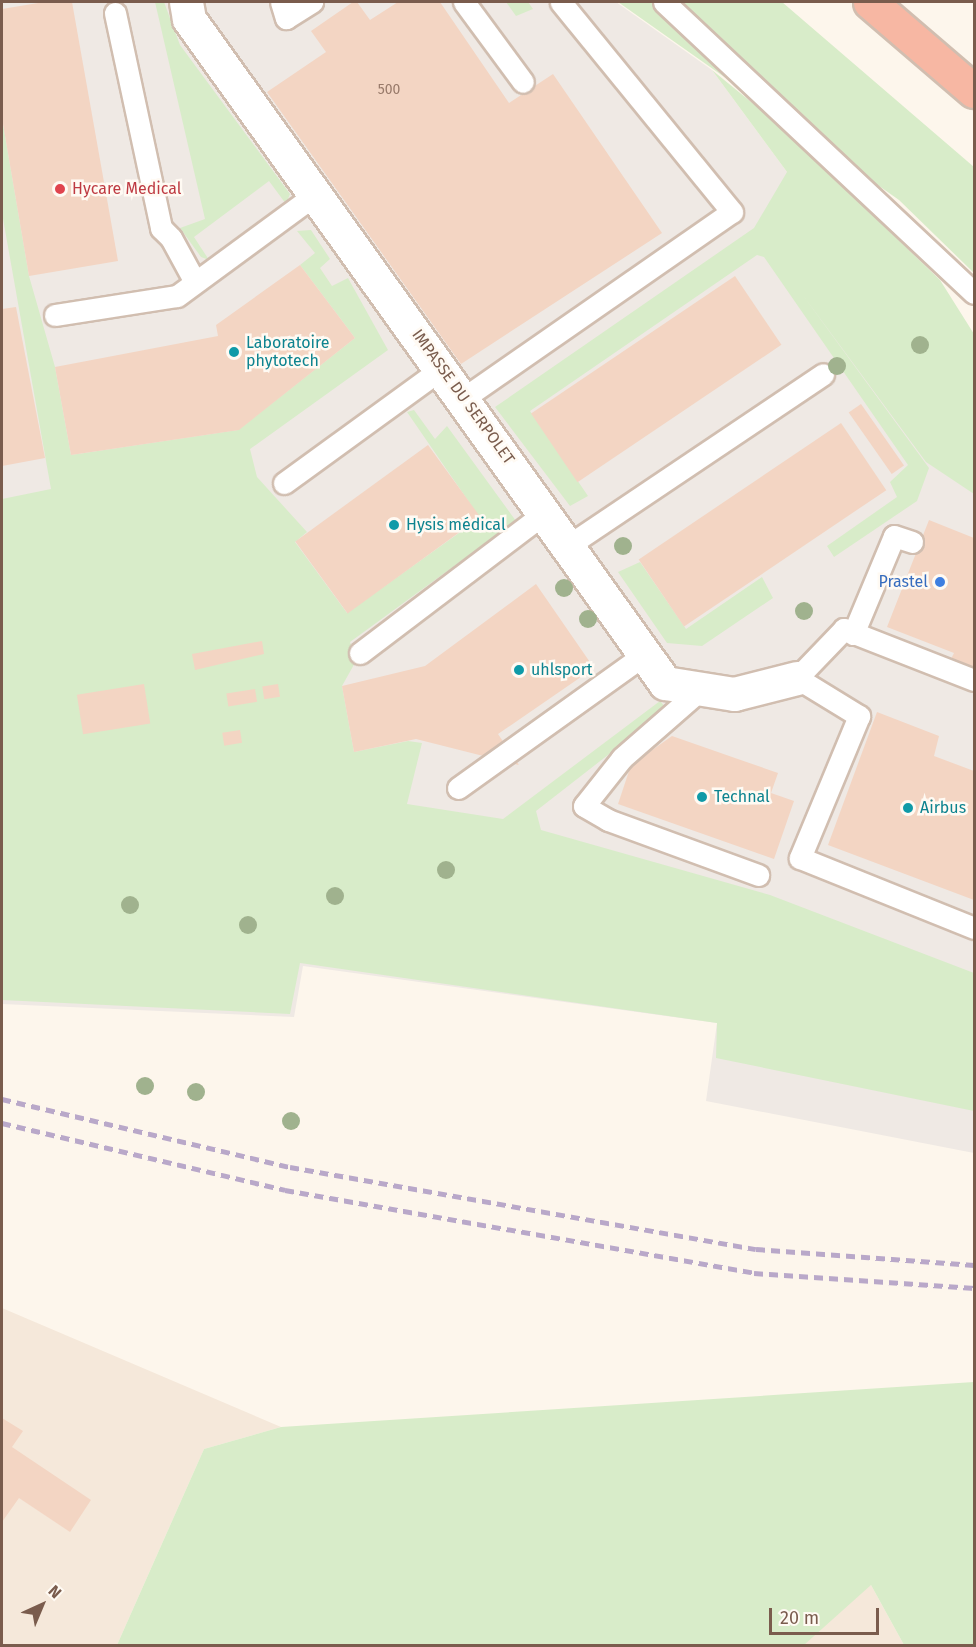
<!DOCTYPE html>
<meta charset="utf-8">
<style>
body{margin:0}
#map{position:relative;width:976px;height:1647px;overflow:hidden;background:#fdf6ec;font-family:"Fira Sans",sans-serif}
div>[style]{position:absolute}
.residential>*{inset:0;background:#f5e8da}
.industrial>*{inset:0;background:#efe9e4}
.green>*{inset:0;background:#d8ecc9}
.building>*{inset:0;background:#f3d5c3;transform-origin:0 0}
.roads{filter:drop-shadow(2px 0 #d1beb0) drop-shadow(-2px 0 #d1beb0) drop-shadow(0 2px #d1beb0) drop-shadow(0 -2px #d1beb0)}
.lane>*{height:21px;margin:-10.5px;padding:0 10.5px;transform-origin:10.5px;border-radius:10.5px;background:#fff}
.street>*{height:33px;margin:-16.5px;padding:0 16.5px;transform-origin:16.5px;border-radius:16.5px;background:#fff}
.highway>*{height:33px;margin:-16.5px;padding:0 16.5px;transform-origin:16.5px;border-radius:16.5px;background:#f7b7a3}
.rail>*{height:4.5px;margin-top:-2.25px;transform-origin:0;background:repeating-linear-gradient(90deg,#b9a8c9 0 9px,transparent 0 15px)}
.trees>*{width:18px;height:18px;margin:-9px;border-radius:50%;background:#a0b28e}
.dots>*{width:16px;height:16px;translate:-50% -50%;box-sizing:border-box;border:3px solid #fffaf3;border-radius:50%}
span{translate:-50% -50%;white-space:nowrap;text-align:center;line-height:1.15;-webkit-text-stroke:5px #fffaf3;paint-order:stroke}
.number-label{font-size:14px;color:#987a6a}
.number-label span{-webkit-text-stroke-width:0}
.health-label{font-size:16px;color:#be3a42}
.left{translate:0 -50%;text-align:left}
.culture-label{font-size:16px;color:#0d838f}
.street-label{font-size:16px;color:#7a5c4d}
.shop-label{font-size:16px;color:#366cbe}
.right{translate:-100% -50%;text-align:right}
.frame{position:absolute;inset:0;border:3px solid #7a5c4d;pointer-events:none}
.north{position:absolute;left:12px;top:1575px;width:60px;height:60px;-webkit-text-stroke:4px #fffaf3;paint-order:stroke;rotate:44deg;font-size:16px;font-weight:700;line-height:24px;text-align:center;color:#7a5c4d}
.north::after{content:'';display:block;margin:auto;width:21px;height:27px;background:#7a5c4d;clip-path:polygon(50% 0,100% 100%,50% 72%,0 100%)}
.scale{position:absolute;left:769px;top:1608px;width:110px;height:27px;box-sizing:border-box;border:3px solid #7a5c4d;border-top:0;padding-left:8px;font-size:18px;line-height:21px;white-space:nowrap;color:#7a5c4d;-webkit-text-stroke:4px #fffaf3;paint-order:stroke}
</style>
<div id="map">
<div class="residential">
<i style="clip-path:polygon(2px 1308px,281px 1427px,204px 1449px,117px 1645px,2px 1645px)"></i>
<i style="clip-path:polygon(871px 1585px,904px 1645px,706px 1646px)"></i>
</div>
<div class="industrial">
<i style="clip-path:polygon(2px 2px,616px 2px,712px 70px,787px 172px,974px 493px,974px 1153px,706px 1101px,717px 1023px,303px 966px,294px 1017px,2px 1004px)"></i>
</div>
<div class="green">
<i style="clip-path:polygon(155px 2px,164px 2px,180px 45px,290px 194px,286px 204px,269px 181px,194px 237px,209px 260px,201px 257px,180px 228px,205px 219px)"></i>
<i style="clip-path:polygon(506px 2px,528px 2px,533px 9px,516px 16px)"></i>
<i style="clip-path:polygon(618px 2px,782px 2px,974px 167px,974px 273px,899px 200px)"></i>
<i style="clip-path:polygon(712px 70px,777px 123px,940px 280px,974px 334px,974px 494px,926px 462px,802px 294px,929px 468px,917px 501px,834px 557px,827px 546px,897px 497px,890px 482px,908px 465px,764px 257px,757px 255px,530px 411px,588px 496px,570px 506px,495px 407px,754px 228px,787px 172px)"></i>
<i style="clip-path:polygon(2px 118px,29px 276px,55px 367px,71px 455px,238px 430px,355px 338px,300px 265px,315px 253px,297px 231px,311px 230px,330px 259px,320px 268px,332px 286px,348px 278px,388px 350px,250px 449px,257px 477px,307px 532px,295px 542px,347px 613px,480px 518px,407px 412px,414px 410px,435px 439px,447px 426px,516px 521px,350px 642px,356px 661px,342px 686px,354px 752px,408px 741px,422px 743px,407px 804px,503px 819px,660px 701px,667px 709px,536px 811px,541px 830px,770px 895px,974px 973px,974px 1111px,716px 1058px,717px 1023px,300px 963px,290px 1014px,2px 1000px,2px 499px,51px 489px,2px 213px)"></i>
<i style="clip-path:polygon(640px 562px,686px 629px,762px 577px,773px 598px,702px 646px,667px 643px,618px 572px)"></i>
<i style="clip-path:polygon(974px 1382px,974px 1645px,904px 1645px,871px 1585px,804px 1645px,117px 1645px,204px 1449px,281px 1427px)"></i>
</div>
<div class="building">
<i style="clip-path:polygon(44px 2px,72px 2px,118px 261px,29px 276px,2px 118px,2px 9px)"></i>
<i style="clip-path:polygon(353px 2px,357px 2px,370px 20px,398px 2px,440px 2px,509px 103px,553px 74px,662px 233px,461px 364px,267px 92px,326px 52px,311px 31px)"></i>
<i style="clip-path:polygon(300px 265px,355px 338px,239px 430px,71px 455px,55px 367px,218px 336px,216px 325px)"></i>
<i style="left:735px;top:276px;width:83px;height:246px;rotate:56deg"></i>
<i style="clip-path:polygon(16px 307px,45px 458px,2px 466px,2px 309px)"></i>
<i style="left:861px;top:404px;width:75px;height:15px;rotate:55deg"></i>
<i style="left:841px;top:423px;width:81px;height:244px;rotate:56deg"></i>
<i style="left:428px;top:445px;width:89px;height:164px;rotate:54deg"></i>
<i style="clip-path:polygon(929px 520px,974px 538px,974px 671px,950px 661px,954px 653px,887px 627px)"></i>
<i style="clip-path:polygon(536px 584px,594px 668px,498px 734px,519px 765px,416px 739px,354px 752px,342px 686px,425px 666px)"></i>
<i style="clip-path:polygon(262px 641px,264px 654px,195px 670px,192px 654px)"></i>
<i style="left:144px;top:684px;width:40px;height:68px;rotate:81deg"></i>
<i style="left:278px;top:684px;width:13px;height:16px;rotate:81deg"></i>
<i style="left:255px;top:689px;width:13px;height:29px;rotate:81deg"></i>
<i style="clip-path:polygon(877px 712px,939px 736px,934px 756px,974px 771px,974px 900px,828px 845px)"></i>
<i style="left:240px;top:730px;width:13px;height:18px;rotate:81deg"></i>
<i style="clip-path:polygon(672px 736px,778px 773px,771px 793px,794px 801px,774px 859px,618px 804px,631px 765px)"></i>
<i style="clip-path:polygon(2px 1418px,23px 1431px,12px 1447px,91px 1500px,70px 1532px,19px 1498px,2px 1522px)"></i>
</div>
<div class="roads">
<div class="lane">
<i style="left:281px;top:2px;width:17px;rotate:73deg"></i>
<i style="left:286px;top:18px;width:31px;rotate:-32deg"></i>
<i style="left:464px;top:2px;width:99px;rotate:53.6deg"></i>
<i style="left:664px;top:2px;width:425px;rotate:43.2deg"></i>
<i style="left:115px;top:13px;width:220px;rotate:77.9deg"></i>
<i style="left:161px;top:228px;width:14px;rotate:45deg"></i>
<i style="left:171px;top:238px;width:50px;rotate:61.4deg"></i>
<i style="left:55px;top:315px;width:123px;rotate:-8.9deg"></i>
<i style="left:177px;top:296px;width:172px;rotate:-36.3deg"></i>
<i style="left:464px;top:398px;width:326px;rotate:-34.8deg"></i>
<i style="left:732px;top:212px;width:271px;rotate:-129.2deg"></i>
<i style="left:284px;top:483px;width:195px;rotate:-36deg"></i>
<i style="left:569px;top:545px;width:306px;rotate:-33.9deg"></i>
<i style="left:853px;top:634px;width:106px;rotate:-67.3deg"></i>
<i style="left:894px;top:536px;width:19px;rotate:18deg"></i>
<i style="left:360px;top:653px;width:233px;rotate:-37.2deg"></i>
<i style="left:974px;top:680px;width:140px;rotate:-158.6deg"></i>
<i style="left:844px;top:629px;width:68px;rotate:133.8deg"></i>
<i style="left:797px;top:678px;width:73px;rotate:31.5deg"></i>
<i style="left:859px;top:716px;width:154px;rotate:112.6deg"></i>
<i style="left:800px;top:858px;width:188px;rotate:21.9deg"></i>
<i style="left:701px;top:689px;width:105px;rotate:138.9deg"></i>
<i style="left:622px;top:758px;width:61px;rotate:128.4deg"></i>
<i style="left:584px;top:806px;width:28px;rotate:30deg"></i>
<i style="left:608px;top:820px;width:160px;rotate:20.1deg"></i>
<i style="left:458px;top:788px;width:230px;rotate:-35.6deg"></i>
</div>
<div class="street">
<i style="left:186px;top:2px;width:17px;rotate:80deg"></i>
<i style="left:189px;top:19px;width:817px;rotate:54.36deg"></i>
<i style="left:665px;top:683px;width:70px;rotate:9.1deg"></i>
<i style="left:734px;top:694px;width:65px;rotate:-14.3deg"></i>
</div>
<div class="highway">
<i style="left:870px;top:2px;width:137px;rotate:40.6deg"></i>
</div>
</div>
<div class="rail">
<i style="left:2px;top:1099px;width:296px;rotate:13.3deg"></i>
<i style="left:290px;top:1167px;width:473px;rotate:10deg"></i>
<i style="left:756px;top:1249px;width:219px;rotate:4.2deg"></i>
<i style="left:2px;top:1123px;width:291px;rotate:13.3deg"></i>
<i style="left:285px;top:1190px;width:476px;rotate:10deg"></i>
<i style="left:754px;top:1273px;width:221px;rotate:3.9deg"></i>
</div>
<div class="trees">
<i style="left:920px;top:345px"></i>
<i style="left:837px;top:366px"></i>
<i style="left:623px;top:546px"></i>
<i style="left:564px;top:588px"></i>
<i style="left:804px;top:611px"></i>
<i style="left:588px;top:619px"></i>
<i style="left:446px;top:870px"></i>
<i style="left:335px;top:896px"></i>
<i style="left:130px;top:905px"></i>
<i style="left:248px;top:925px"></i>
<i style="left:145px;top:1086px"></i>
<i style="left:196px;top:1092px"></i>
<i style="left:291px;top:1121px"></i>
</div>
<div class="dots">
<i style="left:60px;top:189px;background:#e0444e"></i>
<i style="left:234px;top:352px;background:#0f9aa8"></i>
<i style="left:394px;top:525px;background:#0f9aa8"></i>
<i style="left:940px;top:582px;background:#3f7fe0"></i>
<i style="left:519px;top:670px;background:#0f9aa8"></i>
<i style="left:702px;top:797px;background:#0f9aa8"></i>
<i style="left:908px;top:808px;background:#0f9aa8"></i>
</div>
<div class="number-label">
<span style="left:389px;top:90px">500</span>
</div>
<div class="health-label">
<span class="left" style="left:72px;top:189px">Hycare Medical</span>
</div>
<div class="culture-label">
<span class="left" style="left:246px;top:352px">Laboratoire<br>phytotech</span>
<span class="left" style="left:406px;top:525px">Hysis médical</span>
<span class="left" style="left:531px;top:670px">uhlsport</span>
<span class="left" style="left:714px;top:797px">Technal</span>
<span class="left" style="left:920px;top:808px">Airbus</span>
</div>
<div class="street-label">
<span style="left:463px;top:397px;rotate:54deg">IMPASSE DU SERPOLET</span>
</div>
<div class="shop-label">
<span class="right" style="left:928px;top:582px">Prastel</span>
</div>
<div class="frame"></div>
<div class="north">N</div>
<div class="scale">20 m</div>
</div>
